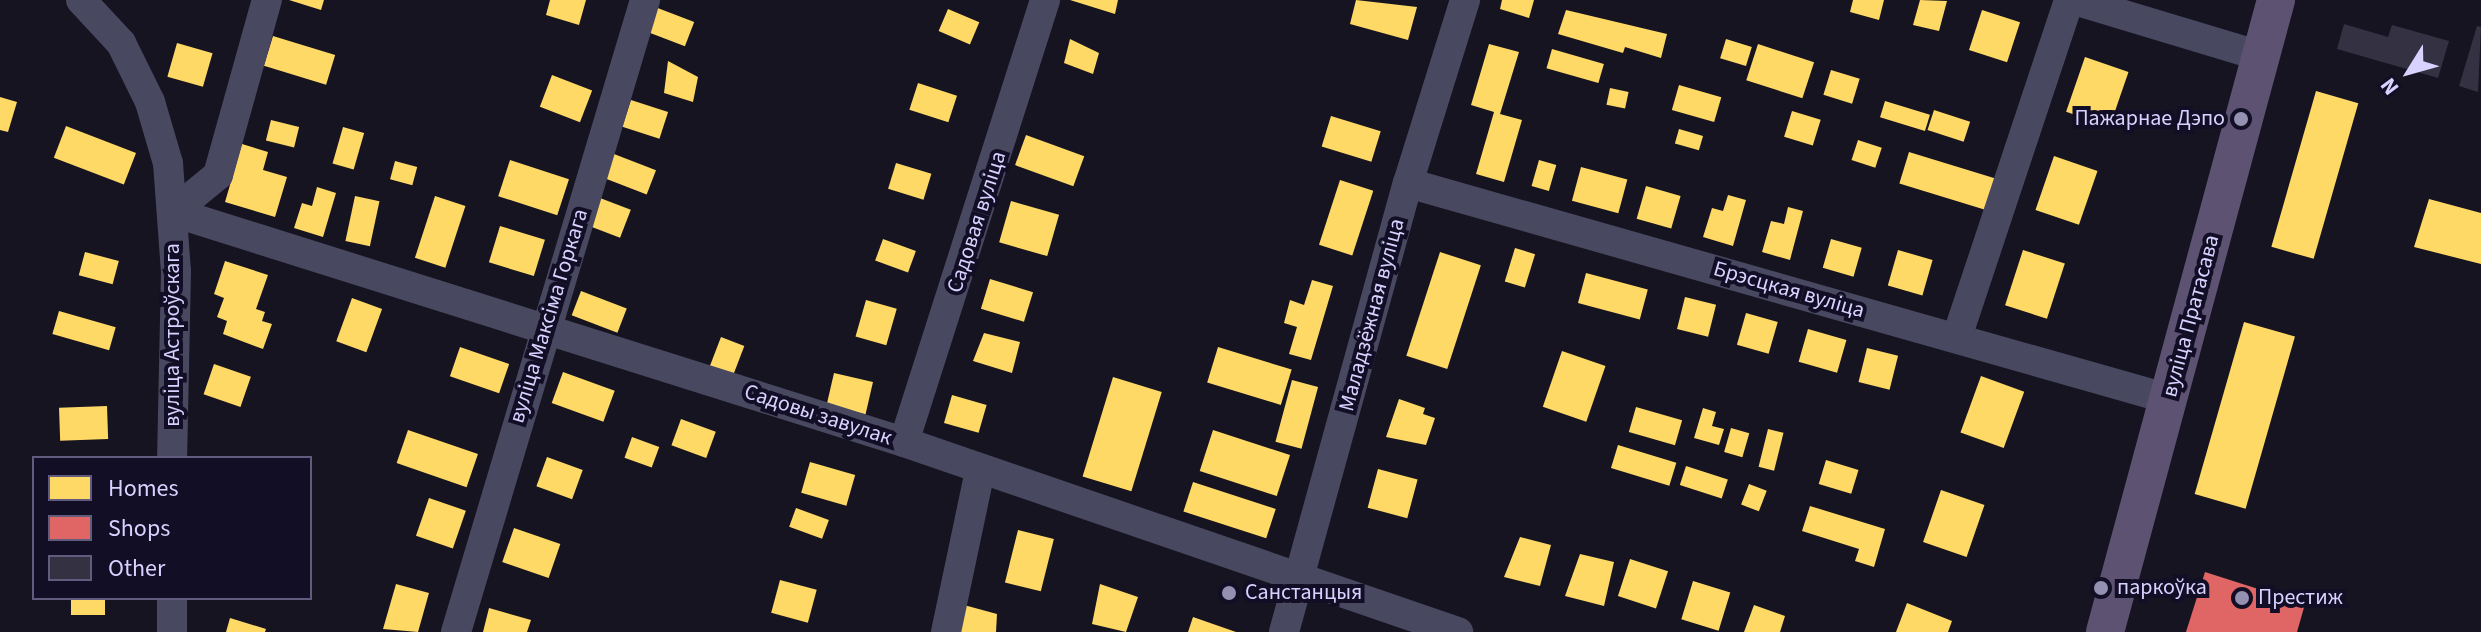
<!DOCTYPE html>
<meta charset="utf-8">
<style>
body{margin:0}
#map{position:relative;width:2481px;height:632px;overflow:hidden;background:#161420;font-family:"Source Sans 3",sans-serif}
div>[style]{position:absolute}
.homes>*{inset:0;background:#ffd966;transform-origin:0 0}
.shops>*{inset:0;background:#e06666}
.building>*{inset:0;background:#343142}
.minor>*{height:30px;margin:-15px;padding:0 15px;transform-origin:15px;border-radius:15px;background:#494861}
.major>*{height:38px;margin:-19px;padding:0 19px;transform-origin:19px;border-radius:19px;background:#5d5272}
.dots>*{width:22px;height:22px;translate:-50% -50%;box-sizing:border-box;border:4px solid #120e26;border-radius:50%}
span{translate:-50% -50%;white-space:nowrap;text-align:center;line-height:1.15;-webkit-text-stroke:8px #120e26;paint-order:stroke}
.poi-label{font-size:22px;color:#d8d2ff}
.right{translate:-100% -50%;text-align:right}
.left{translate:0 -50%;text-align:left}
.street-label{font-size:22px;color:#d8d2ff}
.legend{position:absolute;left:32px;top:456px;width:280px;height:144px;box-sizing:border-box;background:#120e26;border:2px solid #615c7d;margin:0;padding:10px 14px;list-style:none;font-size:24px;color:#d8d2ff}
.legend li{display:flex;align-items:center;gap:16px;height:40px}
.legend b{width:40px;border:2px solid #615c7d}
.north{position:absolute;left:2369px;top:32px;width:80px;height:80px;-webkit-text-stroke:6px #120e26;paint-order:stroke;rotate:233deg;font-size:22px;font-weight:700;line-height:32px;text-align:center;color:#d8d2ff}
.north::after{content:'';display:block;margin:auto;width:28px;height:36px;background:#d8d2ff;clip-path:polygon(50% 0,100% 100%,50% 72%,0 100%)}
</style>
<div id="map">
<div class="homes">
<i style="clip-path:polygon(289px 0,324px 0,321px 10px)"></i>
<i style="clip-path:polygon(550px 0,586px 0,579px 25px,546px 15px)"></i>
<i style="clip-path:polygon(1070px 0,1118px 0,1115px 14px)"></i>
<i style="clip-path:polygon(1356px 0,1417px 7px,1408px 40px,1350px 24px)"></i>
<i style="clip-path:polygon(1502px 0,1534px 0,1529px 18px,1500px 9px)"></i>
<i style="clip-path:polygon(1853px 0,1884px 0,1879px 20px,1850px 12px)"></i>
<i style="clip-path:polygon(1920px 0,1947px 1px,1939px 31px,1913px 25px)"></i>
<i style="left:655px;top:7px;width:42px;height:26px;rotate:21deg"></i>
<i style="left:948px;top:9px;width:34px;height:24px;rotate:23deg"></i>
<i style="clip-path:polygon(1566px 10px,1667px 34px,1661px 58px,1625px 47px,1623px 53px,1558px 34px)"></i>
<i style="left:1982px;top:10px;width:40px;height:42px;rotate:18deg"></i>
<i style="left:273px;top:36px;width:65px;height:31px;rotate:17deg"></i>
<i style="clip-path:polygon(1070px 39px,1099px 53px,1093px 74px,1064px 63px)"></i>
<i style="left:1726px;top:39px;width:27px;height:20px;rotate:17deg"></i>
<i style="left:177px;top:43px;width:37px;height:35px;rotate:16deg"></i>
<i style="clip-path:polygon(1489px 44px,1519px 52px,1500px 114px,1522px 120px,1504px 182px,1476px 174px,1494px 112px,1471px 105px)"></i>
<i style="left:1758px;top:44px;width:59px;height:38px;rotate:18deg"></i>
<i style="left:1552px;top:49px;width:54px;height:20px;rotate:16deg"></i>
<i style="left:2085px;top:57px;width:46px;height:58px;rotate:19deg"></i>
<i style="clip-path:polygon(668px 61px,698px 77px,693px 102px,664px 93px)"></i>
<i style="left:1831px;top:70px;width:30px;height:26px;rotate:17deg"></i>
<i style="left:552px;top:75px;width:43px;height:34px;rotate:21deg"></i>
<i style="left:918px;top:83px;width:41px;height:28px;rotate:18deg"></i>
<i style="left:1679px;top:85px;width:44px;height:26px;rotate:16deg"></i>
<i style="left:1610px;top:88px;width:19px;height:17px;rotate:12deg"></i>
<i style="left:2316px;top:91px;width:44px;height:162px;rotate:16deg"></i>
<i style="clip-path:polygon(0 97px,17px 102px,8px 132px,0 130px)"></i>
<i style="left:631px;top:100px;width:39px;height:28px;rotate:18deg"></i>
<i style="left:1885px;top:101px;width:47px;height:17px;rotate:17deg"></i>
<i style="left:1934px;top:110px;width:38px;height:21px;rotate:18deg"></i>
<i style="left:1792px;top:111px;width:30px;height:27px;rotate:17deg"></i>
<i style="left:1331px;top:116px;width:52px;height:32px;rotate:17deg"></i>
<i style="left:271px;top:120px;width:29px;height:21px;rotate:14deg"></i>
<i style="left:66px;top:126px;width:75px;height:34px;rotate:21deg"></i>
<i style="left:343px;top:127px;width:22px;height:38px;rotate:16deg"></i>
<i style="left:1679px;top:129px;width:25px;height:15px;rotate:16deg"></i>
<i style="left:1026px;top:135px;width:62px;height:32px;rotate:20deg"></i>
<i style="left:1858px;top:140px;width:25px;height:21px;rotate:18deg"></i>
<i style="clip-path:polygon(242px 144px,268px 152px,263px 170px,287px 177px,275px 217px,225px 202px)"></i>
<i style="left:1909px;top:152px;width:93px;height:33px;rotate:17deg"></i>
<i style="left:614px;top:154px;width:45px;height:26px;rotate:21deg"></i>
<i style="left:2054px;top:156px;width:46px;height:57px;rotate:19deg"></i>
<i style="left:510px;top:160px;width:62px;height:38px;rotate:18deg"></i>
<i style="left:1539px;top:160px;width:18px;height:27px;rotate:16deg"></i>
<i style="left:395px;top:161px;width:23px;height:19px;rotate:15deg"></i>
<i style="left:896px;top:163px;width:37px;height:27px;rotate:17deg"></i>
<i style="left:1581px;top:167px;width:48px;height:35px;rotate:15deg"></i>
<i style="left:1340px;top:180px;width:35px;height:68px;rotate:18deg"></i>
<i style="left:1646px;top:186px;width:36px;height:34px;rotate:16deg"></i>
<i style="clip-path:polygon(317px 187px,336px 193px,323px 237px,294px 228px,302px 203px,312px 206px)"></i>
<i style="clip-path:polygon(1728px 195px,1746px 200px,1733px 246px,1703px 237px,1712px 208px,1723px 211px)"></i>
<i style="left:355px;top:196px;width:25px;height:46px;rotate:12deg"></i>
<i style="left:435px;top:196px;width:32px;height:65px;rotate:18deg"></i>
<i style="left:600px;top:198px;width:33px;height:30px;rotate:21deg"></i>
<i style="clip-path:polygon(2429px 199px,2481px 213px,2481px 264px,2414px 247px)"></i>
<i style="left:1011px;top:201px;width:50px;height:43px;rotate:16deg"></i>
<i style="clip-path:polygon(1788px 207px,1803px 211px,1790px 260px,1762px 252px,1771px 221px,1784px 224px)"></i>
<i style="left:500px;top:226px;width:47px;height:38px;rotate:17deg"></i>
<i style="left:883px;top:239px;width:35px;height:23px;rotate:20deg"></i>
<i style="left:1831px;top:239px;width:32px;height:30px;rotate:16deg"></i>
<i style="left:1515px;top:248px;width:21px;height:35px;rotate:17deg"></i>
<i style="left:1898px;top:250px;width:36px;height:37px;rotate:16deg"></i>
<i style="left:2023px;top:250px;width:44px;height:58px;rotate:18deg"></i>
<i style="left:85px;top:252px;width:35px;height:24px;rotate:15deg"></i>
<i style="left:1440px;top:252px;width:43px;height:109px;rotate:18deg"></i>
<i style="clip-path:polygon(225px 261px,268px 275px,256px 309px,265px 312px,262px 321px,272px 324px,263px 349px,223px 334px,227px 321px,217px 317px,224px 298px,214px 294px)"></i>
<i style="left:1586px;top:273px;width:64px;height:31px;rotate:15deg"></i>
<i style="left:990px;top:279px;width:45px;height:31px;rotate:17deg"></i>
<i style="clip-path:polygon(1312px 280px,1333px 286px,1311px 360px,1289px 354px,1297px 327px,1284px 323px,1290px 300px,1304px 305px)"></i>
<i style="left:581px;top:291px;width:49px;height:26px;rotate:21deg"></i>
<i style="left:1685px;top:297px;width:32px;height:33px;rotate:14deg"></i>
<i style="left:352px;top:298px;width:32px;height:46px;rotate:20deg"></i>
<i style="left:866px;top:300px;width:32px;height:38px;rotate:16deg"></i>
<i style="left:59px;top:311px;width:59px;height:24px;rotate:16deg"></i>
<i style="left:1746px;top:313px;width:33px;height:33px;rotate:16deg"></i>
<i style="left:2244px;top:322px;width:53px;height:179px;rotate:16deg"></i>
<i style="left:1808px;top:329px;width:40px;height:34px;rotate:16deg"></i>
<i style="clip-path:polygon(984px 333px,1020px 342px,1012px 373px,973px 361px)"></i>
<i style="left:721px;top:337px;width:25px;height:31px;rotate:21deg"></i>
<i style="left:460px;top:347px;width:52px;height:31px;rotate:19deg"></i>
<i style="left:1218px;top:347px;width:77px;height:37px;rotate:17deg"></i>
<i style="left:1867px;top:348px;width:32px;height:35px;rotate:14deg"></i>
<i style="left:1562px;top:351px;width:46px;height:59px;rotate:19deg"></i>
<i style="left:214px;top:364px;width:39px;height:32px;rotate:19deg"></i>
<i style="left:563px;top:372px;width:55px;height:33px;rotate:20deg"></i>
<i style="left:834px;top:373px;width:40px;height:33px;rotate:13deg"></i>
<i style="left:1981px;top:376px;width:46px;height:60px;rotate:20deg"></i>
<i style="left:1113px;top:377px;width:51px;height:104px;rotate:17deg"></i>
<i style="left:1292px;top:380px;width:27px;height:64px;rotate:15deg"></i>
<i style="left:952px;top:395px;width:36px;height:29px;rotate:16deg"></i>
<i style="clip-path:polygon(1399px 399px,1425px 408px,1423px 414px,1435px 418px,1426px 445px,1386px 437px)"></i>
<i style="left:107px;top:406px;width:33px;height:48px;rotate:88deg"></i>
<i style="left:1636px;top:407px;width:48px;height:26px;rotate:16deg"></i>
<i style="clip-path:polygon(1703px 408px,1716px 412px,1712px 426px,1724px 429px,1719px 445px,1694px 438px)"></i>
<i style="left:681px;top:419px;width:37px;height:28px;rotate:20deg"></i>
<i style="left:1731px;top:428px;width:19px;height:25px;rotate:16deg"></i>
<i style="left:1768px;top:429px;width:16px;height:39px;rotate:14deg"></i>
<i style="left:408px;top:430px;width:74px;height:35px;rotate:19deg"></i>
<i style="left:1213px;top:430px;width:81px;height:43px;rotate:18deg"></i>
<i style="left:632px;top:437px;width:29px;height:22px;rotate:20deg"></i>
<i style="left:1618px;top:445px;width:61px;height:24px;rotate:17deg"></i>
<i style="left:547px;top:457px;width:38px;height:31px;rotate:20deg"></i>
<i style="left:1826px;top:460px;width:34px;height:25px;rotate:17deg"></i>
<i style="left:810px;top:462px;width:47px;height:32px;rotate:16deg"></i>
<i style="left:1686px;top:466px;width:44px;height:20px;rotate:18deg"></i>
<i style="left:1378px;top:469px;width:41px;height:40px;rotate:15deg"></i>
<i style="left:1193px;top:482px;width:87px;height:31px;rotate:18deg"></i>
<i style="left:1749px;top:484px;width:19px;height:22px;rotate:21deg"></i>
<i style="left:1941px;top:490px;width:46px;height:55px;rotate:19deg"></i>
<i style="left:429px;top:498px;width:39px;height:40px;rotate:19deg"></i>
<i style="clip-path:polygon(1810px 506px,1885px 529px,1874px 567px,1855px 561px,1859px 549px,1802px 531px)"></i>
<i style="left:796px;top:508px;width:35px;height:20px;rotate:20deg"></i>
<i style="left:514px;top:528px;width:49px;height:36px;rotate:19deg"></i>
<i style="left:1018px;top:530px;width:37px;height:54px;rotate:14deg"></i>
<i style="clip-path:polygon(1520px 537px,1551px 545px,1540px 586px,1504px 577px)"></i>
<i style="clip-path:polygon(1580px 554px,1614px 562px,1604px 606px,1565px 596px)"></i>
<i style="left:1630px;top:559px;width:40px;height:39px;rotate:18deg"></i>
<i style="left:780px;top:580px;width:38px;height:34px;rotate:15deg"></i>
<i style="left:1693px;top:581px;width:39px;height:40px;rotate:17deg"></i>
<i style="clip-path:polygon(396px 584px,429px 593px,418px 632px,383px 629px)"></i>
<i style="clip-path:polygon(1100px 584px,1138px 597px,1126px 632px,1092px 624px)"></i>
<i style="left:71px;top:598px;width:34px;height:17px"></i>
<i style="clip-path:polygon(1907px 603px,1952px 621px,1948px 632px,1896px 632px)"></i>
<i style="clip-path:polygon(964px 605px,997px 614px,996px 632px,960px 632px)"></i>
<i style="clip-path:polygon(1754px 605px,1785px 616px,1780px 632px,1744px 632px)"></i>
<i style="clip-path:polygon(489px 608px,531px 620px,527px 632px,483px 632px)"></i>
<i style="clip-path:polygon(1193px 617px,1236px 632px,1188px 632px)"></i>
<i style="clip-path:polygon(230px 618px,266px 629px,265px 632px,226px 632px)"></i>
</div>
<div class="shops">
<i style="clip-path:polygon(2205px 572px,2305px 604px,2297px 632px,2186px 632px)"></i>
</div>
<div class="building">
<i style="clip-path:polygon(2344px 24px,2388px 37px,2392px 25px,2449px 41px,2438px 78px,2337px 49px)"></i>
<i style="clip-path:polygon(2477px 26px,2481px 27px,2478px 92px,2459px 86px)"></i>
</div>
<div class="minor">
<i style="left:81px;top:0;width:59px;rotate:47.1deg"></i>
<i style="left:121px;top:43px;width:66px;rotate:63.8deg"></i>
<i style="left:150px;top:102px;width:64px;rotate:73.6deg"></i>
<i style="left:168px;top:163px;width:108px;rotate:85.8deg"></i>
<i style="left:176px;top:271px;width:187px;rotate:91.2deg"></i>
<i style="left:2074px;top:0;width:195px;rotate:16.7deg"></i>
<i style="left:1408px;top:183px;width:791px;rotate:15.85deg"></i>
<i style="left:173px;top:212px;width:766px;rotate:17.47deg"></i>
<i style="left:904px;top:442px;width:586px;rotate:18.93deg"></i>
<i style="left:173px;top:212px;width:58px;rotate:-39.4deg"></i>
<i style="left:218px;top:175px;width:182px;rotate:-74.4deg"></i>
<i style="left:1957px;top:337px;width:355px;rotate:-71.6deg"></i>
<i style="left:904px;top:442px;width:464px;rotate:-72.3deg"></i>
<i style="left:172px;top:598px;width:34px;rotate:90deg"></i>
<i style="left:456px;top:632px;width:660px;rotate:-73.35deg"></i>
<i style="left:946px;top:632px;width:166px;rotate:-78.1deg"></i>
<i style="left:1284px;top:632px;width:466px;rotate:-74.6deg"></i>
<i style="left:1408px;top:183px;width:192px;rotate:-72.7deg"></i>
</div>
<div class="major">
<i style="left:2105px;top:632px;width:655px;rotate:-74.86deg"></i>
</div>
<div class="dots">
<i style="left:2241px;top:119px;background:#9490b1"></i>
<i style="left:2101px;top:588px;background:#9490b1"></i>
<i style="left:1229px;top:593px;background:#9490b1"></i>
<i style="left:2242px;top:598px;background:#9490b1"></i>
</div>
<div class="poi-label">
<span class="right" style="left:2225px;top:119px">Пажарнае Дэпо</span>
<span class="left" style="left:2117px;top:588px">паркоўка</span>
<span class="left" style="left:1245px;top:593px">Санстанцыя</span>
<span class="left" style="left:2258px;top:598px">Престиж</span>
</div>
<div class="street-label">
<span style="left:977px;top:222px;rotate:-72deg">Садовая вуліца</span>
<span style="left:1789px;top:290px;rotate:16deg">Брэсцкая вуліца</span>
<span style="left:1372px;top:315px;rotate:-75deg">Маладзёжная вуліца</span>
<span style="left:549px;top:316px;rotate:-73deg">вуліца Максіма Горкага</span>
<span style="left:2191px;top:316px;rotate:-75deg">вуліца Пратасава</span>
<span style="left:173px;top:335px;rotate:-90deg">вуліца Астроўскага</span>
<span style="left:818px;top:415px;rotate:18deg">Садовы завулак</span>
</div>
<ul class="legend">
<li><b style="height:22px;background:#ffd966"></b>Homes</li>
<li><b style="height:22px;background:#e06666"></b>Shops</li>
<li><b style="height:22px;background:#343142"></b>Other</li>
</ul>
<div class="north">N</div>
</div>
